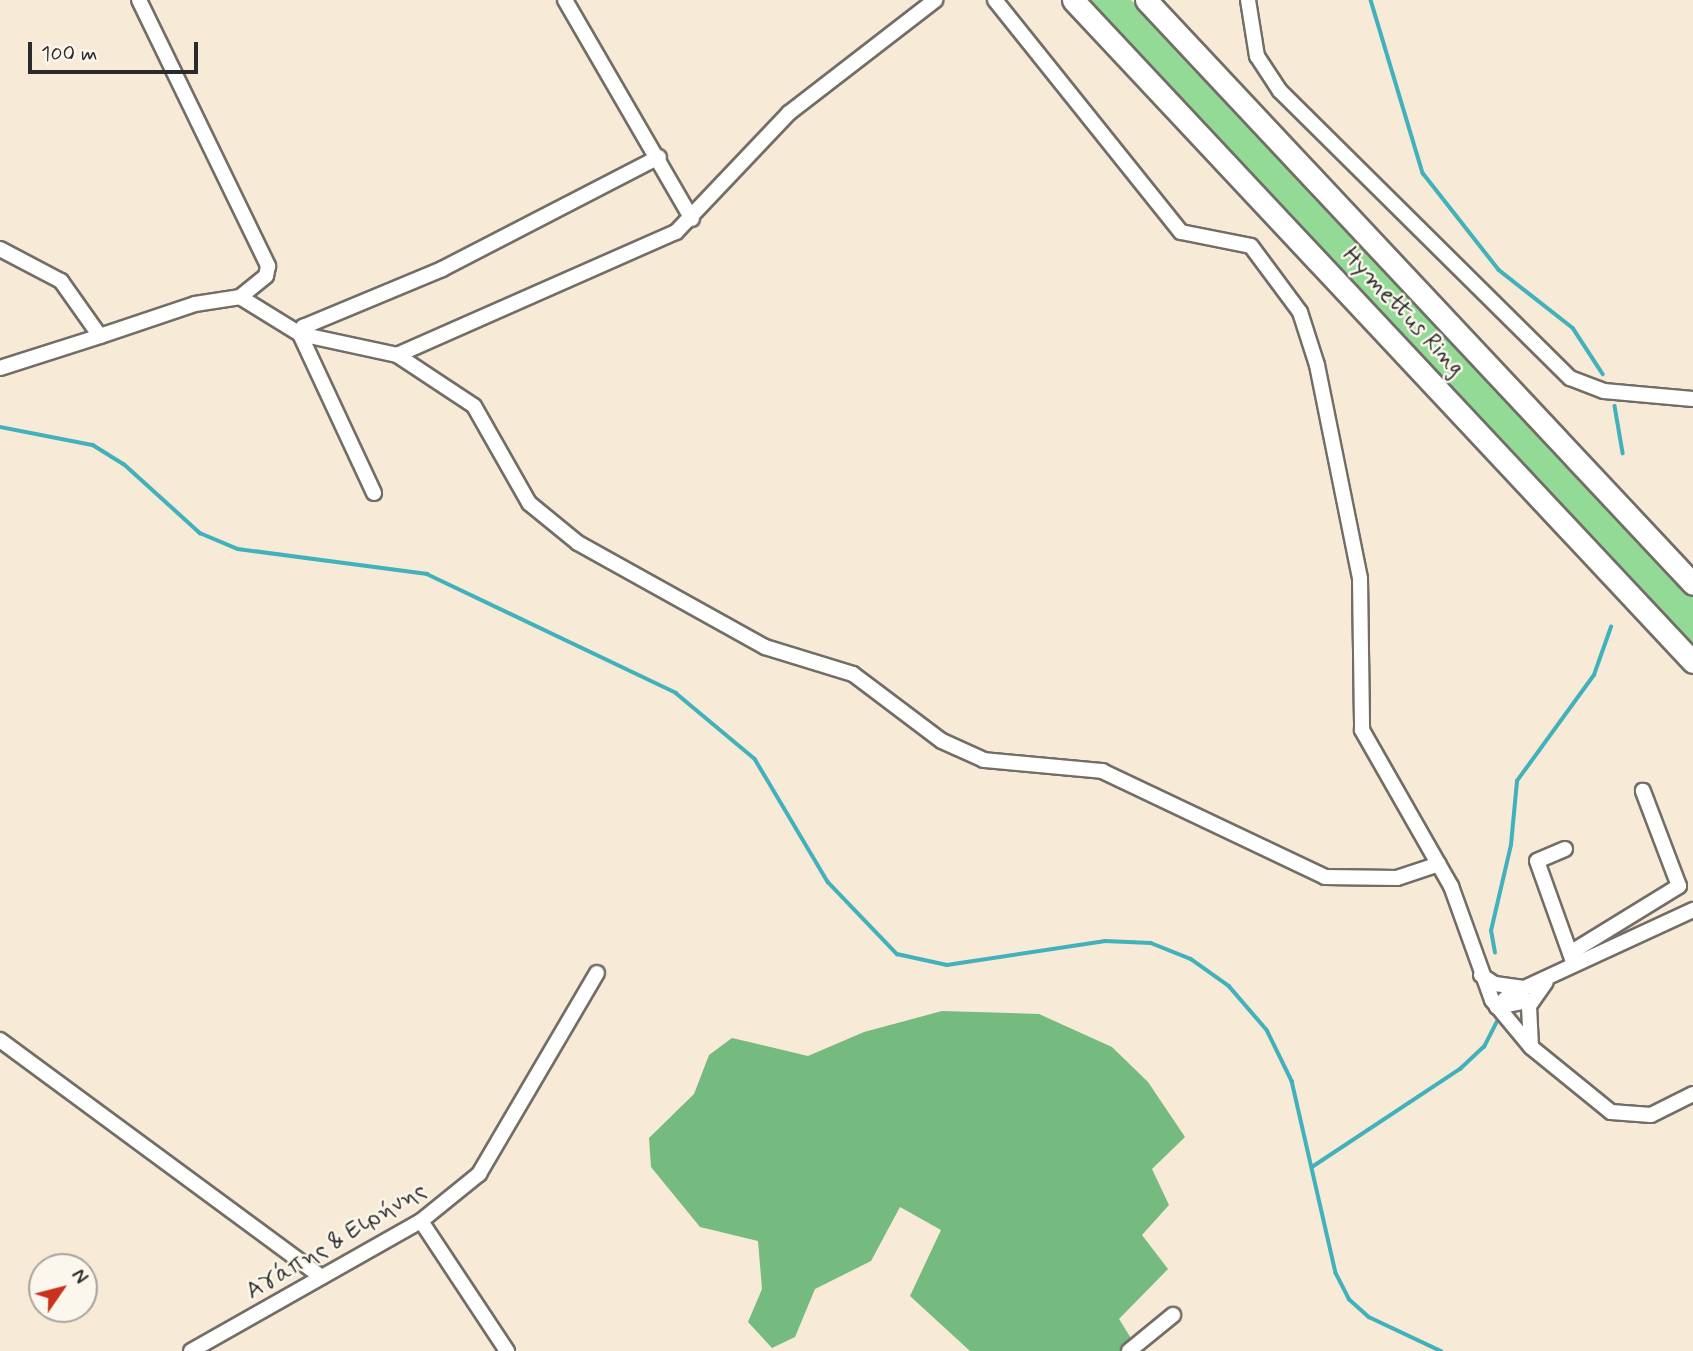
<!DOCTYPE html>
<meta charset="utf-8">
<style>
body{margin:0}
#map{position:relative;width:1693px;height:1351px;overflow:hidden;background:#f7ead6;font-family:Mynerve,sans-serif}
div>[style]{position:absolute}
.green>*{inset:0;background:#92da95}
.forest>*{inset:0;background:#75ba7e}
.stream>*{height:3.5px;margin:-1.75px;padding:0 1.75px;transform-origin:1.75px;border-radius:1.75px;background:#41b1bb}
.roads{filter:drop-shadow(2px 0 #726e67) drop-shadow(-2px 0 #726e67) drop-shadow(0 2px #726e67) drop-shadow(0 -2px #726e67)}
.minor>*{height:14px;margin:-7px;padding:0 7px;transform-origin:7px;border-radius:7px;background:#fff}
.highway>*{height:21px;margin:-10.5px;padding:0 10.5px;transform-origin:10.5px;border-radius:10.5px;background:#fff}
span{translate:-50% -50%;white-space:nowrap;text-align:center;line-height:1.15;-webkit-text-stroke:5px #fbf7ec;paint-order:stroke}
.street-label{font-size:24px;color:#2b2b2b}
.north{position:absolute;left:28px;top:1253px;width:70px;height:70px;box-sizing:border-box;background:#fbf7ec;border:2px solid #a8a59f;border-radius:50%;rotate:55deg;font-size:19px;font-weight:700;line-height:28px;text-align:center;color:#2b2b2b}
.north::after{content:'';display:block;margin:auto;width:24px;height:32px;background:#c8321e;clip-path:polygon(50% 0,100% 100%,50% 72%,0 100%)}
.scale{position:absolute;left:28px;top:42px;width:170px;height:32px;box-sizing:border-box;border:4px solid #2b2b2b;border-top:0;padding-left:9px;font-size:21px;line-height:24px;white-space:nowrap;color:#2b2b2b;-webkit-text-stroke:5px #fbf7ec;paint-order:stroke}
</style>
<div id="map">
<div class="green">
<i style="clip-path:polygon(1089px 0,1131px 0,1693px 594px,1693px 645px)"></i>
</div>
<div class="forest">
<i style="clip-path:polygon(942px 1011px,1039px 1014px,1112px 1047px,1148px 1082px,1185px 1137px,1152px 1169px,1169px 1205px,1142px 1235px,1168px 1269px,1119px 1319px,1139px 1351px,970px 1351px,910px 1296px,941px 1230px,900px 1207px,871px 1261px,815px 1289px,795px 1337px,772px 1348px,748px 1322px,762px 1289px,758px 1241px,700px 1227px,651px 1167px,649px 1138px,694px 1094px,709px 1055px,732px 1038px,808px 1056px,864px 1032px)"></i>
</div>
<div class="stream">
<i style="left:1371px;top:0;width:181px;rotate:73.3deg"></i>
<i style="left:1423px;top:173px;width:123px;rotate:51.9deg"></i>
<i style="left:1499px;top:270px;width:94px;rotate:38.1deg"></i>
<i style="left:1573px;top:328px;width:55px;rotate:56.9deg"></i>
<i style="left:1615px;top:406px;width:48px;rotate:80.3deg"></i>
<i style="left:0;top:427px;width:95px;rotate:11deg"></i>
<i style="left:93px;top:445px;width:36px;rotate:32deg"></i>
<i style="left:124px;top:464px;width:103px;rotate:42.2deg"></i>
<i style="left:200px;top:533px;width:41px;rotate:22.8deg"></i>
<i style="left:238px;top:549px;width:191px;rotate:7.5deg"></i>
<i style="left:427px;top:574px;width:276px;rotate:25.5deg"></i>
<i style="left:676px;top:693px;width:103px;rotate:39.9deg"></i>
<i style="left:755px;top:759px;width:143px;rotate:59.3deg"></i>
<i style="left:828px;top:882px;width:100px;rotate:46.2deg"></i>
<i style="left:897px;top:954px;width:51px;rotate:12.4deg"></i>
<i style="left:947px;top:965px;width:160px;rotate:-8.6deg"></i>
<i style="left:1105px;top:941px;width:46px;rotate:2.5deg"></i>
<i style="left:1151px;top:943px;width:43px;rotate:21.8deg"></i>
<i style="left:1191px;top:959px;width:47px;rotate:35.4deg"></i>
<i style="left:1229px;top:986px;width:58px;rotate:49.2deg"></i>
<i style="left:1267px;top:1030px;width:57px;rotate:63.9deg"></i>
<i style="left:1292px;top:1081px;width:197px;rotate:77.1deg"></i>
<i style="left:1336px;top:1273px;width:29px;rotate:63deg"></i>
<i style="left:1349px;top:1299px;width:27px;rotate:42deg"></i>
<i style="left:1369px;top:1317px;width:80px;rotate:25.3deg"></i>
<i style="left:1495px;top:953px;width:22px;rotate:-100deg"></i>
<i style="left:1491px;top:931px;width:88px;rotate:-76.9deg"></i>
<i style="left:1511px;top:845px;width:64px;rotate:-84.6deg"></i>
<i style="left:1517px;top:781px;width:131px;rotate:-54deg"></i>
<i style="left:1594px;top:675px;width:51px;rotate:-70.5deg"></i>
<i style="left:1312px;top:1167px;width:178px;rotate:-33.5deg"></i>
<i style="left:1460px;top:1069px;width:33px;rotate:-43deg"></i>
<i style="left:1484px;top:1047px;width:29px;rotate:-63deg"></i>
</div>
<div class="roads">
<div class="minor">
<i style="left:139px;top:0;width:296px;rotate:64.1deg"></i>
<i style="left:268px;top:266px;width:10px;rotate:101deg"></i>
<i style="left:266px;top:276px;width:33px;rotate:141deg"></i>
<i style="left:565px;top:0;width:253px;rotate:59.9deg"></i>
<i style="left:995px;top:0;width:297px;rotate:51.3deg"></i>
<i style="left:1181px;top:232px;width:71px;rotate:11.3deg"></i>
<i style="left:1251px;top:246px;width:82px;rotate:53.4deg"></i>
<i style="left:1300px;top:312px;width:56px;rotate:72.2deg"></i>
<i style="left:1317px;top:365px;width:218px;rotate:78.6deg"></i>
<i style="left:1360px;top:579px;width:151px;rotate:89.2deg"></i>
<i style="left:1362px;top:730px;width:180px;rotate:60.3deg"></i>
<i style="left:1451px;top:886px;width:121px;rotate:70.2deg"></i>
<i style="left:1492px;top:1000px;width:61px;rotate:50.3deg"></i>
<i style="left:1531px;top:1047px;width:103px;rotate:39.1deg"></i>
<i style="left:1611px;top:1112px;width:40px;rotate:4.3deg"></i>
<i style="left:1651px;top:1115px;width:47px;rotate:-26.6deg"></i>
<i style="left:1248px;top:0;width:57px;rotate:80.9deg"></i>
<i style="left:1257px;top:56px;width:42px;rotate:56.7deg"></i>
<i style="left:1280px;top:91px;width:408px;rotate:44.7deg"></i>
<i style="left:1570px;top:378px;width:36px;rotate:21deg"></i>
<i style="left:1604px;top:391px;width:89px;rotate:5.1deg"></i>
<i style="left:0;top:249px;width:69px;rotate:27.7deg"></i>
<i style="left:61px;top:281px;width:67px;rotate:54.7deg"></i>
<i style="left:100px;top:336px;width:100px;rotate:-18.6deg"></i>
<i style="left:195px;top:304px;width:46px;rotate:-8.8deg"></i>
<i style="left:240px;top:297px;width:70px;rotate:31.7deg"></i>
<i style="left:300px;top:334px;width:99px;rotate:12.2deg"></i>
<i style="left:397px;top:355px;width:92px;rotate:33.5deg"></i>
<i style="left:474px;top:406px;width:112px;rotate:60.4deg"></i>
<i style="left:529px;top:503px;width:63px;rotate:39.2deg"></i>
<i style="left:578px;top:543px;width:214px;rotate:29.1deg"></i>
<i style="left:765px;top:647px;width:92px;rotate:17.1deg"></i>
<i style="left:853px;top:674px;width:111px;rotate:37deg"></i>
<i style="left:942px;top:741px;width:46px;rotate:24.3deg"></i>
<i style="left:984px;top:760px;width:119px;rotate:5.3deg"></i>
<i style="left:1102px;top:771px;width:247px;rotate:25.4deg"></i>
<i style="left:1325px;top:877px;width:72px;rotate:0.8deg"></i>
<i style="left:1397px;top:878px;width:44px;rotate:-18.4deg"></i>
<i style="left:397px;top:355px;width:305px;rotate:-23.8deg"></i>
<i style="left:676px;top:232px;width:164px;rotate:-46.5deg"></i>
<i style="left:789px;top:113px;width:185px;rotate:-37.7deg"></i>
<i style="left:0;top:368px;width:105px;rotate:-17.7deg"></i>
<i style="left:374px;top:493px;width:175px;rotate:-115deg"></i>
<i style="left:300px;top:334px;width:8px;rotate:-67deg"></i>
<i style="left:303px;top:327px;width:151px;rotate:-22.6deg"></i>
<i style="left:442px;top:269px;width:244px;rotate:-27.3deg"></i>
<i style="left:1565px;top:849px;width:30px;rotate:157deg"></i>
<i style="left:1537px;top:861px;width:104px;rotate:70.3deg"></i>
<i style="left:1570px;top:953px;width:128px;rotate:-31.6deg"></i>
<i style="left:1679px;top:886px;width:102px;rotate:-110.8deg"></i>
<i style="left:1481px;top:975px;width:17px;rotate:33deg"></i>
<i style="left:1495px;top:984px;width:29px;rotate:8deg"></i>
<i style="left:1497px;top:1007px;width:17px;rotate:-45deg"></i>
<i style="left:1509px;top:995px;width:203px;rotate:-24.8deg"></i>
<i style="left:1497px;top:1007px;width:36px;rotate:-11deg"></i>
<i style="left:0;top:1040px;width:399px;rotate:36.4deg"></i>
<i style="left:1531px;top:1046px;width:40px;rotate:-92.9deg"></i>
<i style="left:1529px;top:1006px;width:29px;rotate:-55deg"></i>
<i style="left:421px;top:1221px;width:156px;rotate:56.5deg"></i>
<i style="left:191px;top:1351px;width:264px;rotate:-29.5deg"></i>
<i style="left:421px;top:1221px;width:75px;rotate:-39deg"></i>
<i style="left:479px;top:1174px;width:233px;rotate:-59.6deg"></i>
<i style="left:1129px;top:1351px;width:57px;rotate:-39.3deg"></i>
</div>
<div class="highway">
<i style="left:1073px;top:0;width:907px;rotate:46.88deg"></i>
<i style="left:1146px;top:0;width:800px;rotate:46.87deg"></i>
</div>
</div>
<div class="street-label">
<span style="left:1403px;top:312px;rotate:47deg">Hymettus Ring</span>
<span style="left:336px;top:1241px;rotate:-31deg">Αγάπης &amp; Ειρήνης</span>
</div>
<div class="north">N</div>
<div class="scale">100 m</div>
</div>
